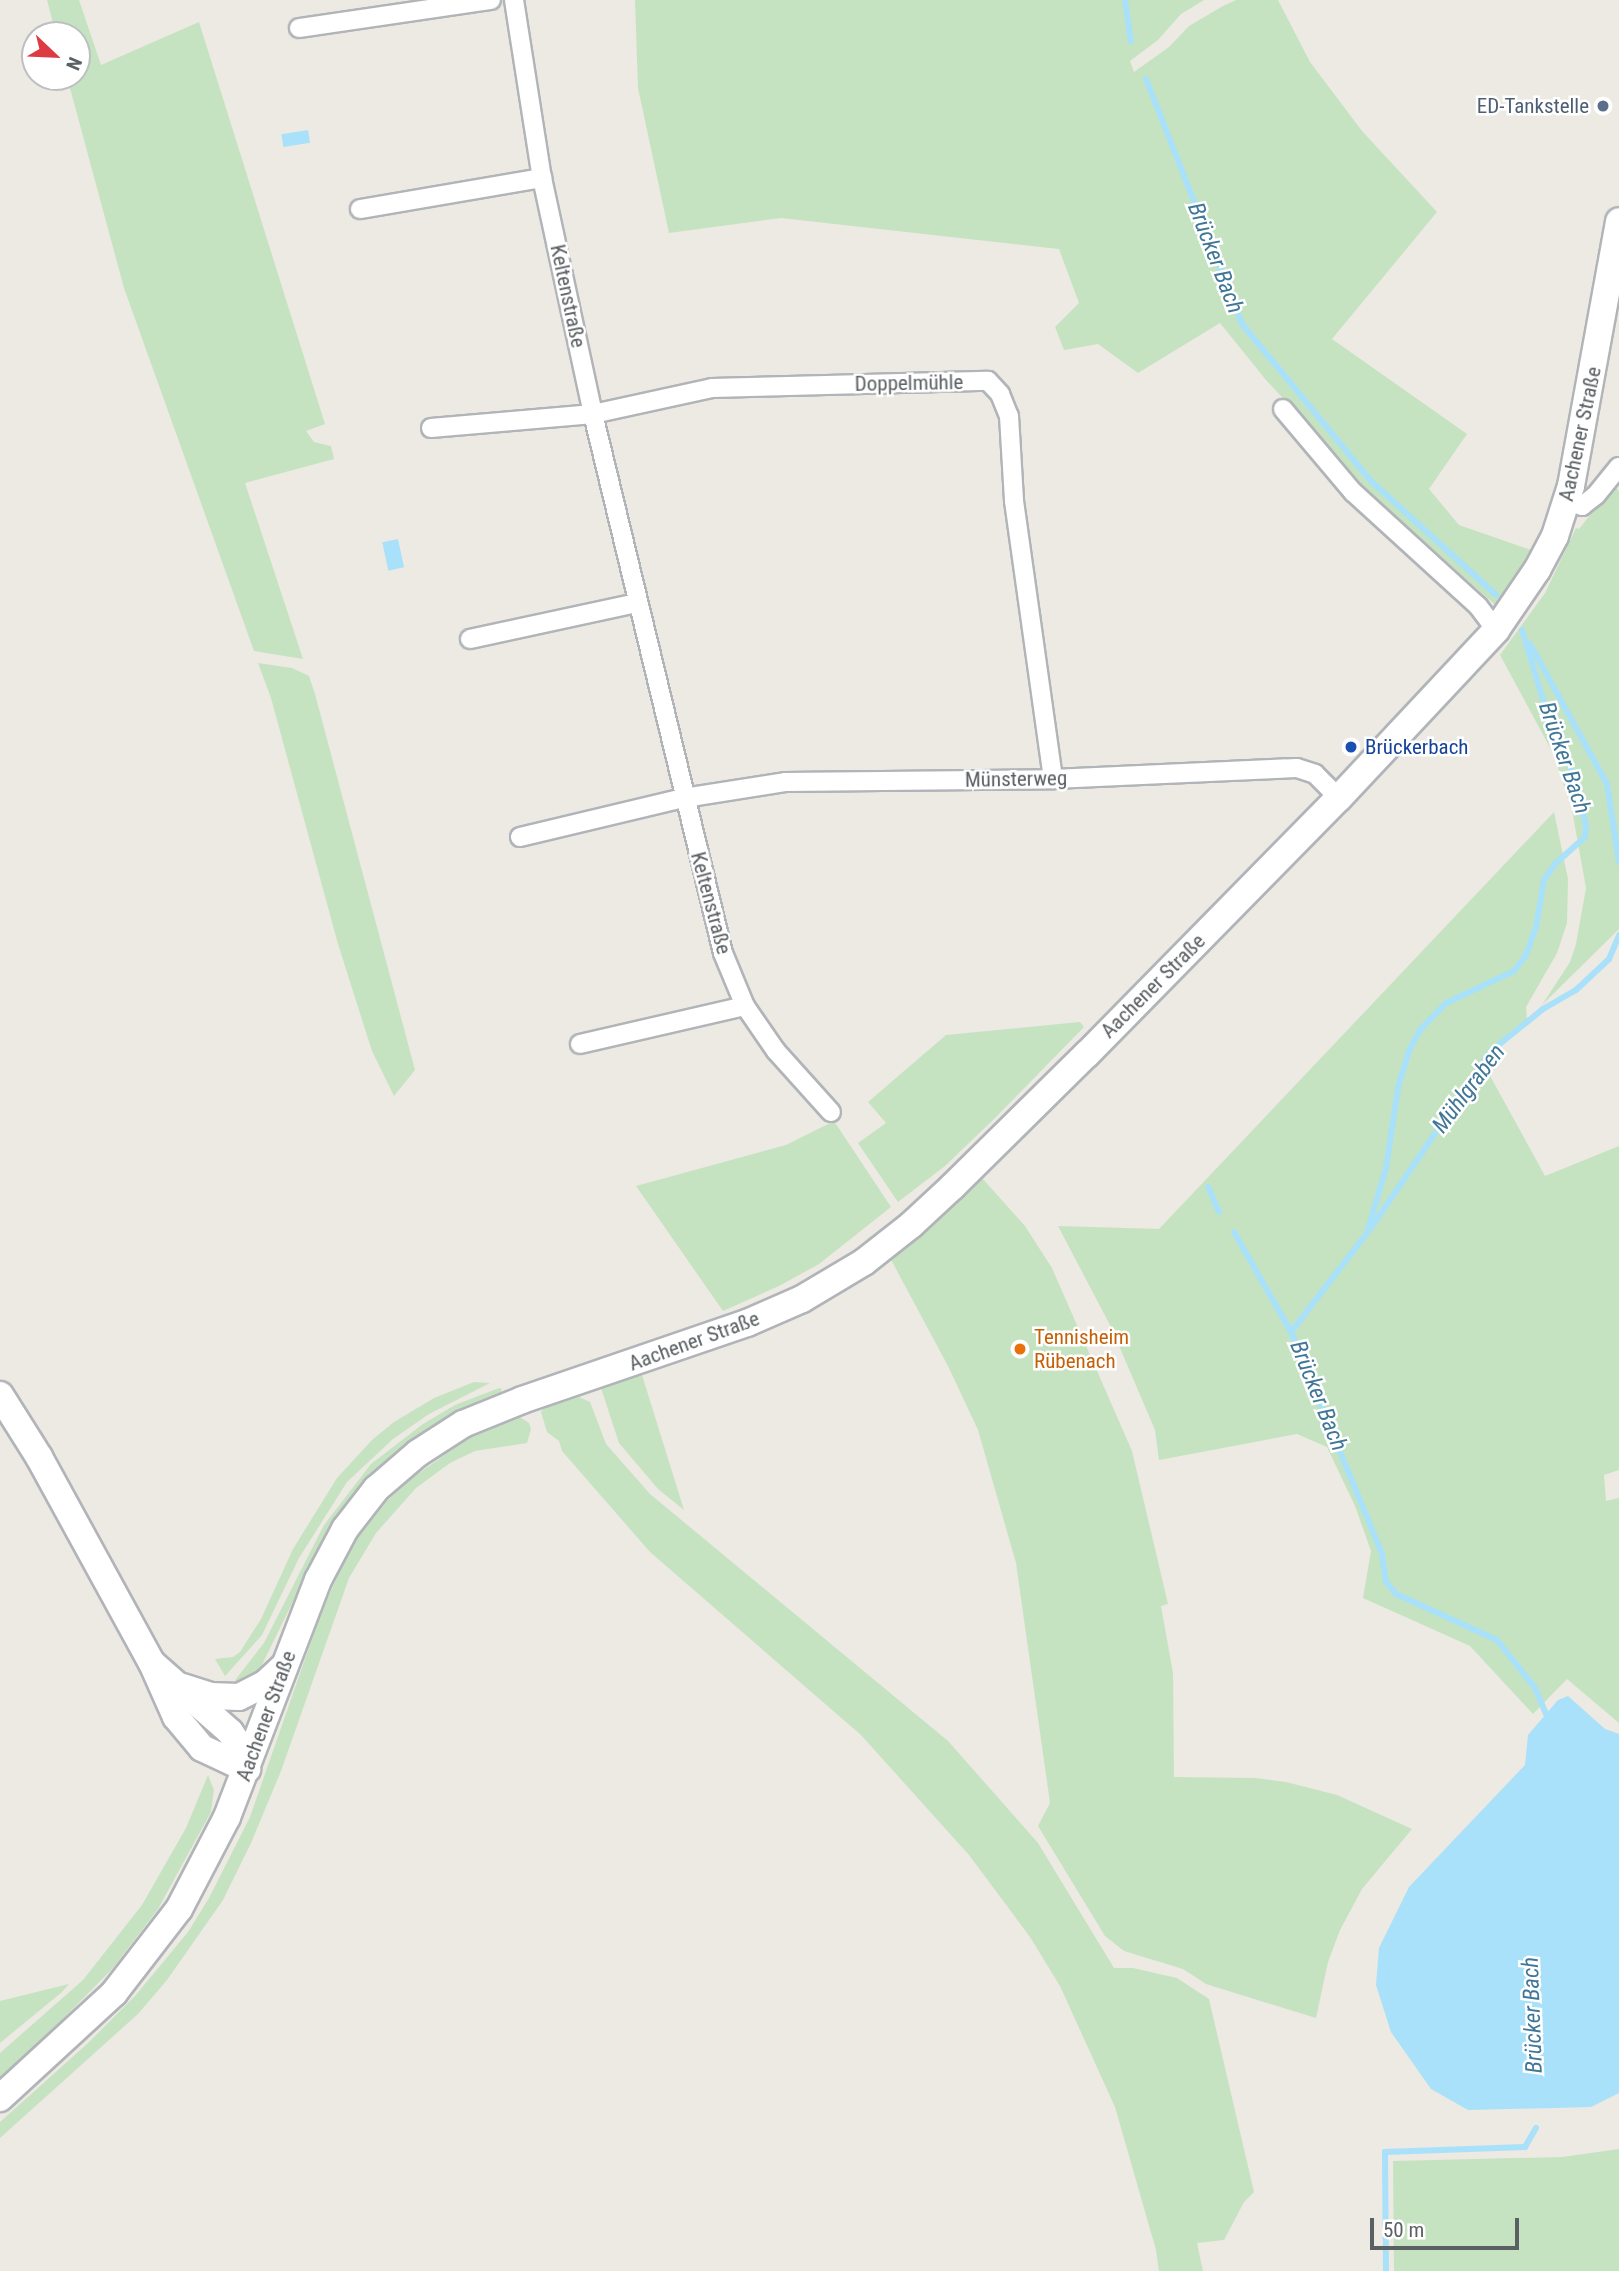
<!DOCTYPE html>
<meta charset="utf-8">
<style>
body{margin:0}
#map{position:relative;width:1619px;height:2271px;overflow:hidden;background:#ede9e3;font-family:"Roboto Condensed",sans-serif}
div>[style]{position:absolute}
.green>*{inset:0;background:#c6e3c1}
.water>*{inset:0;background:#a8e1f9;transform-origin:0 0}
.stream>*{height:6px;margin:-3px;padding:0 3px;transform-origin:3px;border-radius:3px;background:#a8e1f9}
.roads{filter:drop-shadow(2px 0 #b1b4b8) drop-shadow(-2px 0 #b1b4b8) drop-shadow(0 2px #b1b4b8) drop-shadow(0 -2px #b1b4b8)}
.street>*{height:18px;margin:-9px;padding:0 9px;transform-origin:9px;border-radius:9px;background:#fff}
.secondary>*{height:26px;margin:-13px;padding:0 13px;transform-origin:13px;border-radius:13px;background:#fff}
.dots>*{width:19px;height:19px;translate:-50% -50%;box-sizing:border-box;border:4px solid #fff;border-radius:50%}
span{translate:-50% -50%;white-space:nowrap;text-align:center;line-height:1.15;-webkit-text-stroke:5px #fff;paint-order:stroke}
.service-label{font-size:21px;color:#4e5e75}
.right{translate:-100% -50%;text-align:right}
.street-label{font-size:21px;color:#5b6063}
.transit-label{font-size:21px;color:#164399}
.left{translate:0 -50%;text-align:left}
.food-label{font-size:21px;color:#c56008}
.water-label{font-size:23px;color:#407798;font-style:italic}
.north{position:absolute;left:21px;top:21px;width:70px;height:70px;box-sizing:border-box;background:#fff;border:2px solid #bdbfc1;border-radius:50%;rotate:113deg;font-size:19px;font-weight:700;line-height:28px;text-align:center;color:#5b6063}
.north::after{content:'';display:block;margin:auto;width:24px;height:32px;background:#dd3a44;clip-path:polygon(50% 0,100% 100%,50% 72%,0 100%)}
.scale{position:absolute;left:1370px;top:2218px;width:149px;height:32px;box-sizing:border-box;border:4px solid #5b6063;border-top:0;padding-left:9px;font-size:21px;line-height:24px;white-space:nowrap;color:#5b6063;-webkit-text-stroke:5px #fff;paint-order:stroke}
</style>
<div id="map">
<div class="green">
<i style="clip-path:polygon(47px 0,79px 0,101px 65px,199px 22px,325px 424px,306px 431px,314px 442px,331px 446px,334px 459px,245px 483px,303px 659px,254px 651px,124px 288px,67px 77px,77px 77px,77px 35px,56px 35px)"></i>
<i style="clip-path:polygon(635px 0,1204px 0,1181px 14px,1158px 40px,1130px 61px,1134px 72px,1169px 47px,1189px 26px,1223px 6px,1236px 0,1278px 0,1310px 62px,1362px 131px,1437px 212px,1332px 339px,1467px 434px,1429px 489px,1459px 525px,1531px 550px,1514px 582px,1495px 605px,1365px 488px,1266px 380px,1220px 323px,1138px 373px,1098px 344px,1064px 350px,1055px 327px,1079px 303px,1059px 249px,781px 218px,669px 233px,638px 88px)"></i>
<i style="clip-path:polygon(1615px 484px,1619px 492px,1619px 929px,1542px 1005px,1570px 962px,1576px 944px,1586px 888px,1572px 810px,1553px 753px,1500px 655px,1545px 593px,1576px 528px,1579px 529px)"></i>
<i style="clip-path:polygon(258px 663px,292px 668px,309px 676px,315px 694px,415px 1070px,394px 1096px,372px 1051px,338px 944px,271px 698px)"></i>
<i style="clip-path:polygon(1554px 812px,1568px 879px,1567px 923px,1557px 953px,1526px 1007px,1527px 1019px,1483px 1063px,1545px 1176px,1619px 1146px,1619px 1470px,1604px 1475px,1606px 1501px,1619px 1498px,1619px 1723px,1567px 1679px,1533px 1714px,1470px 1646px,1363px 1598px,1371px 1551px,1355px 1506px,1327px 1447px,1297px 1434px,1159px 1460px,1155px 1430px,1111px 1327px,1058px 1226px,1159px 1229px)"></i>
<i style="clip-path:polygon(1080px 1022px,1084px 1027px,993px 1120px,945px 1166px,898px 1202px,858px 1143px,886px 1123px,868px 1102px,946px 1035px)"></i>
<i style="clip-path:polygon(834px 1121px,891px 1207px,819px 1264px,779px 1286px,723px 1311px,636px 1186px,786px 1145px)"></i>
<i style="clip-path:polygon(982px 1178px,1025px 1226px,1052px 1268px,1132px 1451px,1168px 1604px,1161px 1606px,1173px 1673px,1174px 1777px,1255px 1778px,1286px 1782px,1337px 1795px,1412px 1829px,1362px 1889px,1340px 1930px,1328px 1962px,1316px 2018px,1206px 1984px,1183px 1969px,1124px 1951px,1105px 1936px,1038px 1826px,1050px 1803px,1016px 1563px,978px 1430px,948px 1366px,889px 1256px)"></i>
<i style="clip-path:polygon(642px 1375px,684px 1510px,658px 1489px,619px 1443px,601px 1388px)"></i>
<i style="clip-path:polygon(474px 1382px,490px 1383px,429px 1414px,393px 1439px,347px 1482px,299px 1558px,262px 1635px,225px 1676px,215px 1659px,233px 1657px,240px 1652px,261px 1619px,293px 1549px,337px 1478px,372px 1440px,394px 1422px,434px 1398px)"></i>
<i style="clip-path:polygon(499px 1388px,502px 1389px,499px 1397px,403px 1450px,362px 1485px,328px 1530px,256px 1677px,232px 1690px,236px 1679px,264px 1643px,324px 1525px,371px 1464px,423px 1424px,455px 1405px)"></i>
<i style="clip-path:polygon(579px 1397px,590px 1402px,606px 1444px,650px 1494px,948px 1741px,1038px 1843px,1114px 1968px,1133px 1968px,1177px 1978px,1209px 1999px,1254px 2192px,1244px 2202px,1224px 2240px,1197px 2243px,1203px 2271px,1159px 2271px,1156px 2250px,1115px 2107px,1060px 1986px,1030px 1937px,969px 1855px,861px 1735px,650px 1552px,562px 1451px,559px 1441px,547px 1432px,541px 1412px,544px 1408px)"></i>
<i style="clip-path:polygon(518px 1416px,529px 1423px,531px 1429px,527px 1443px,475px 1451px,450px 1463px,416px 1488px,376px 1533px,349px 1578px,281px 1771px,251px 1843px,223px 1900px,167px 1980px,138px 2014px,0 2138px,0 2122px,87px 2044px,135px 1996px,188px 1932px,209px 1898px,250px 1817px,321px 1613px,351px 1546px,387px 1501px,409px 1480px,470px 1437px)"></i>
<i style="clip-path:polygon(208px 1775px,214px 1790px,211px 1812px,158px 1909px,112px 1969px,0 2083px,0 2053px,83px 1980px,142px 1905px,186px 1828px)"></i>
<i style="clip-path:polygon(69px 1984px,62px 1992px,0 2043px,0 2001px)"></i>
<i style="clip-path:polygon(1619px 2149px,1619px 2271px,1394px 2271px,1393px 2161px,1562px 2157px)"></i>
</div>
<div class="water">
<i style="left:308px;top:130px;width:13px;height:27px;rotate:81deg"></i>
<i style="left:398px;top:539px;width:29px;height:16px;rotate:78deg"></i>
<i style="clip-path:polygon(1568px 1696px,1605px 1729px,1619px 1734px,1619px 2093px,1591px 2107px,1468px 2110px,1431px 2089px,1391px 2032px,1376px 1985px,1379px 1948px,1409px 1887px,1525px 1765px,1528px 1735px,1558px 1700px)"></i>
</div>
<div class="stream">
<i style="left:1125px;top:0;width:42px;rotate:81.9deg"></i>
<i style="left:1146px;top:79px;width:263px;rotate:68.6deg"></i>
<i style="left:1242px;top:324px;width:205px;rotate:50.6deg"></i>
<i style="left:1372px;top:482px;width:168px;rotate:42.3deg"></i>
<i style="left:1522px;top:630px;width:90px;rotate:73.2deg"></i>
<i style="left:1548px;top:716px;width:54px;rotate:65.8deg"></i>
<i style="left:1570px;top:765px;width:62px;rotate:75.1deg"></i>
<i style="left:1586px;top:825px;width:12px;rotate:95deg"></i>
<i style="left:1585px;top:837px;width:40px;rotate:138deg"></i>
<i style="left:1555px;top:864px;width:19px;rotate:125deg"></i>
<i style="left:1544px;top:880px;width:48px;rotate:99.7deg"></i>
<i style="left:1536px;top:927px;width:30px;rotate:110deg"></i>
<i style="left:1526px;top:955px;width:20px;rotate:127deg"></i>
<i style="left:1514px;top:971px;width:75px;rotate:154.8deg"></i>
<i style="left:1446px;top:1003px;width:37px;rotate:134deg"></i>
<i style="left:1420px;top:1030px;width:24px;rotate:118deg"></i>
<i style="left:1409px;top:1051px;width:39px;rotate:107deg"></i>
<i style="left:1398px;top:1088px;width:81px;rotate:98.5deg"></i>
<i style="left:1386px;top:1168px;width:68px;rotate:106.3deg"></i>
<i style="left:1367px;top:1233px;width:125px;rotate:127.5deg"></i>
<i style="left:1291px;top:1332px;width:240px;rotate:67.7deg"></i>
<i style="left:1382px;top:1554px;width:28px;rotate:82deg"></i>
<i style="left:1386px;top:1582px;width:16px;rotate:50deg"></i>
<i style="left:1396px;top:1594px;width:111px;rotate:24.5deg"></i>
<i style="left:1497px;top:1640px;width:61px;rotate:51.6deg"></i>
<i style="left:1535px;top:1688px;width:34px;rotate:67deg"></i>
<i style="left:1530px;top:644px;width:160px;rotate:61.2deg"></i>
<i style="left:1607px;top:784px;width:79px;rotate:81.3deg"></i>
<i style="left:1208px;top:1187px;width:27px;rotate:66deg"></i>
<i style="left:1371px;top:1228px;width:214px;rotate:-55.9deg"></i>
<i style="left:1491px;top:1051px;width:67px;rotate:-38.9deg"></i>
<i style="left:1543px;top:1009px;width:38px;rotate:-30deg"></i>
<i style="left:1576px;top:990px;width:45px;rotate:-43.2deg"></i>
<i style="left:1609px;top:959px;width:26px;rotate:-67deg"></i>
<i style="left:1234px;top:1232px;width:115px;rotate:60.3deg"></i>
<i style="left:1386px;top:2271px;width:119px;rotate:-90.5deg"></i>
<i style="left:1385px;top:2152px;width:140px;rotate:-2deg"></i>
<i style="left:1525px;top:2147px;width:22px;rotate:-60deg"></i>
</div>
<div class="roads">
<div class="street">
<i style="left:514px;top:0;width:180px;rotate:81.1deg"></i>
<i style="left:542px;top:178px;width:241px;rotate:77.8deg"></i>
<i style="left:593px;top:414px;width:554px;rotate:76.44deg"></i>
<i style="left:723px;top:953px;width:57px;rotate:67.5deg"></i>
<i style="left:745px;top:1006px;width:55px;rotate:55.4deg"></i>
<i style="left:776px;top:1051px;width:82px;rotate:48deg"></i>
<i style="left:299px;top:28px;width:194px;rotate:-8.3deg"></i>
<i style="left:360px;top:209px;width:185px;rotate:-9.7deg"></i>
<i style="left:1283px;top:409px;width:109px;rotate:49.9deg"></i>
<i style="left:1353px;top:492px;width:169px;rotate:42.4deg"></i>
<i style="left:1478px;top:606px;width:30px;rotate:53deg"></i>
<i style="left:431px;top:428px;width:163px;rotate:-4.9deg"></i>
<i style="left:593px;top:414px;width:122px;rotate:-12.3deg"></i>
<i style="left:712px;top:388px;width:276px;rotate:-1.5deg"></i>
<i style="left:988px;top:381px;width:18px;rotate:47deg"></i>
<i style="left:1000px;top:394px;width:24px;rotate:68deg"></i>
<i style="left:1009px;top:416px;width:85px;rotate:86.6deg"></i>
<i style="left:1014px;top:501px;width:281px;rotate:82deg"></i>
<i style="left:1566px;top:501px;width:17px;rotate:17deg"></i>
<i style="left:1582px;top:506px;width:18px;rotate:-38deg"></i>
<i style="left:1596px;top:495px;width:36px;rotate:-51deg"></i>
<i style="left:470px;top:639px;width:171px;rotate:-12.2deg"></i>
<i style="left:520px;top:837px;width:169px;rotate:-13.4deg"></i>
<i style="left:684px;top:798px;width:102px;rotate:-9deg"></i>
<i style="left:785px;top:782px;width:268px;rotate:-0.6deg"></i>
<i style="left:1053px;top:779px;width:244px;rotate:-2.6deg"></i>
<i style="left:1297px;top:768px;width:19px;rotate:18deg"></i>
<i style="left:1315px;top:774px;width:34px;rotate:45deg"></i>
<i style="left:580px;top:1044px;width:169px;rotate:-13deg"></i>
</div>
<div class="secondary">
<i style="left:0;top:1395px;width:73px;rotate:57.8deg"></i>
<i style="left:39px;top:1457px;width:235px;rotate:61.3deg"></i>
<i style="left:152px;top:1663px;width:59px;rotate:66deg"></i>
<i style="left:176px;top:1717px;width:40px;rotate:50deg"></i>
<i style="left:202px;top:1748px;width:50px;rotate:25deg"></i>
<i style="left:153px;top:1664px;width:103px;rotate:41.4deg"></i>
<i style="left:230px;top:1732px;width:16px;rotate:55deg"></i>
<i style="left:239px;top:1745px;width:25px;rotate:72deg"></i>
<i style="left:183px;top:1687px;width:28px;rotate:18deg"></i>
<i style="left:210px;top:1696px;width:29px;rotate:2deg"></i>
<i style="left:239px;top:1697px;width:30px;rotate:-27deg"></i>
<i style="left:266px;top:1683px;width:23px;rotate:-43deg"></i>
<i style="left:0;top:2098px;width:155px;rotate:-42.6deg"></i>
<i style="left:114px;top:1993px;width:106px;rotate:-52.3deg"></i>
<i style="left:179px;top:1909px;width:104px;rotate:-62.4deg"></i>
<i style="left:227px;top:1817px;width:254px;rotate:-69deg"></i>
<i style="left:318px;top:1580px;width:58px;rotate:-62.1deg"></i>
<i style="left:345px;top:1529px;width:51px;rotate:-52.2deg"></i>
<i style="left:376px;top:1489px;width:55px;rotate:-40.6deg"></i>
<i style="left:418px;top:1453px;width:54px;rotate:-32.8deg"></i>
<i style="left:463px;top:1424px;width:64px;rotate:-22.1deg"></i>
<i style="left:522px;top:1400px;width:238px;rotate:-18.9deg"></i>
<i style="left:747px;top:1323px;width:60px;rotate:-23.6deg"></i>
<i style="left:802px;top:1299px;width:72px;rotate:-30.8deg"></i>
<i style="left:864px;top:1262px;width:60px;rotate:-38.2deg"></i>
<i style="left:911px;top:1225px;width:57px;rotate:-42.9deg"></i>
<i style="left:953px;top:1186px;width:188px;rotate:-44.6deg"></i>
<i style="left:1087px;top:1054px;width:359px;rotate:-45.5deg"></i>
<i style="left:1339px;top:798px;width:230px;rotate:-46.9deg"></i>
<i style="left:1496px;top:630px;width:73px;rotate:-55.7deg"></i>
<i style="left:1537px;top:570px;width:38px;rotate:-62deg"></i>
<i style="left:1555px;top:536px;width:52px;rotate:-72.3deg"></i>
<i style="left:1571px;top:486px;width:269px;rotate:-79.7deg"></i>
</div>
</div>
<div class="dots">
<i style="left:1603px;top:106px;background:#5c6f8a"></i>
<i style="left:1351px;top:747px;background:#1a4fb4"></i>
<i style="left:1020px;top:1349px;background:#e8710a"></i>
</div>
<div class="service-label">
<span class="right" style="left:1589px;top:106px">ED-Tankstelle</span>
</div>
<div class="street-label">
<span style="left:568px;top:296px;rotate:78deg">Keltenstraße</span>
<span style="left:909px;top:383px;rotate:-1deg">Doppelmühle</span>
<span style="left:1580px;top:434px;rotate:-78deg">Aachener Straße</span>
<span style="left:1016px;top:779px;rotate:-1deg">Münsterweg</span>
<span style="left:711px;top:903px;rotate:75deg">Keltenstraße</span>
<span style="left:1153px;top:986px;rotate:-45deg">Aachener Straße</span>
<span style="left:694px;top:1341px;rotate:-20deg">Aachener Straße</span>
<span style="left:266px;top:1716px;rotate:-70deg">Aachener Straße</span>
</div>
<div class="transit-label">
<span class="left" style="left:1365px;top:747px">Brückerbach</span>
</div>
<div class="food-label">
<span class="left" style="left:1034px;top:1349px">Tennisheim<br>Rübenach</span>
</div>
<div class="water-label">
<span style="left:1215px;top:258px;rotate:69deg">Brücker Bach</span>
<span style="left:1564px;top:758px;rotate:71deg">Brücker Bach</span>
<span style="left:1469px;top:1089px;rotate:-53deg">Mühlgraben</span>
<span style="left:1318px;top:1396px;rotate:68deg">Brücker Bach</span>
<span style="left:1533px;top:2015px;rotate:-92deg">Brücker Bach</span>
</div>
<div class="north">N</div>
<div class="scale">50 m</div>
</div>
